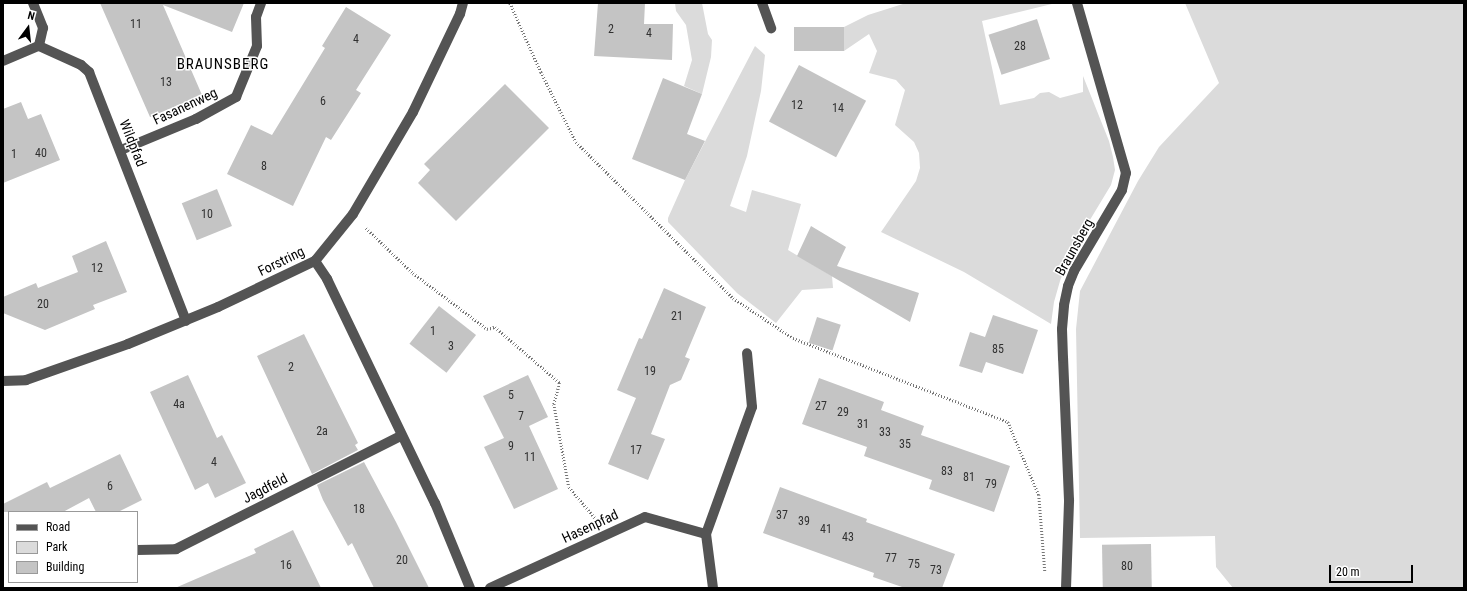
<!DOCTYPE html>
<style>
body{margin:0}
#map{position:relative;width:1467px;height:591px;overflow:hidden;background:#fff;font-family:"Roboto Condensed",sans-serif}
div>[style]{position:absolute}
.green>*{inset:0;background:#dbdbdb}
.building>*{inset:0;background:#c4c4c4;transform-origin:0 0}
.path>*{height:2.5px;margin-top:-1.25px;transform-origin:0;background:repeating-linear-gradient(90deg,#767676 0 1px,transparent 0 3px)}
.minor>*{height:10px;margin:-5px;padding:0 5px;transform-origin:5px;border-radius:5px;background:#545454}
span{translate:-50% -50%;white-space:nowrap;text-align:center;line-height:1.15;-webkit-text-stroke:3px #fff;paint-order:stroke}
.number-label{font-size:12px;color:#313131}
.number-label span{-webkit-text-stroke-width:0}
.street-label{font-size:14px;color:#000}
.neighbourhood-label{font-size:15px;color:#000;letter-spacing:1px}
.frame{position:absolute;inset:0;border:4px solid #000;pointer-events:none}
.legend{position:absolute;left:8px;top:511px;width:130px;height:72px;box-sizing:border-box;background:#fff;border:1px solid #999;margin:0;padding:5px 7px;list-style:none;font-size:12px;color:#000}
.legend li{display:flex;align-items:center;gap:8px;height:20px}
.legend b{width:20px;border:1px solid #999}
.north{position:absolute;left:8px;top:8px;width:40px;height:40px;-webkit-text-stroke:3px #fff;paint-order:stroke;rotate:15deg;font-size:11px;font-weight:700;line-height:16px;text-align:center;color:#000}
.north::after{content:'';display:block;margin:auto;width:14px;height:18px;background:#000;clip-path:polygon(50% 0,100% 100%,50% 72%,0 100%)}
.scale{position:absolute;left:1329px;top:565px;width:84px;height:18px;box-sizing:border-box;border:2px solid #000;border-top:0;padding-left:5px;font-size:12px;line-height:14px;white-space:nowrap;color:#000;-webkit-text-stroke:3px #fff;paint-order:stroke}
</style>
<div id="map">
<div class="green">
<i style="clip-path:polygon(675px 3px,702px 3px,708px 34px,712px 40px,711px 57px,702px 94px,684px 86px,692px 60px,686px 25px,676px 11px)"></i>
<i style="clip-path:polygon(906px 3px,1056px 3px,982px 21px,1000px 105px,1034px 98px,1040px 93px,1049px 92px,1060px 98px,1083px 92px,1083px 76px,1109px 141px,1113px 157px,1115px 170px,1111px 185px,1073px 248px,1060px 281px,1054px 302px,1051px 324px,964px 272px,881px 232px,916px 181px,920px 168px,919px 153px,914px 142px,895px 125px,905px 90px,896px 80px,869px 73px,877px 51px,869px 34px,844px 51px,844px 27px,868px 15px)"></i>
<i style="clip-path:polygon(1185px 3px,1464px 3px,1464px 588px,1233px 588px,1216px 567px,1215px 536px,1080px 538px,1076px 329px,1080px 291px,1138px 181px,1159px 147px,1219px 83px)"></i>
<i style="clip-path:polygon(755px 46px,765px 55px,761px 91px,747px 156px,730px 206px,746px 212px,752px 190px,801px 204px,788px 250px,832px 276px,833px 288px,802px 290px,776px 323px,737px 293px,668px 222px,668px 218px,685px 180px)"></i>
</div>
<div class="building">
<i style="clip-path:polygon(100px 3px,162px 4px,244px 3px,232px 32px,163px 5px,202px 95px,150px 117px)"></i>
<i style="clip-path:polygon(598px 3px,645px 3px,644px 24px,673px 24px,672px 60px,594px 56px)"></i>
<i style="clip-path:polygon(346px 7px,391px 35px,356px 90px,361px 93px,331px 140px,326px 137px,293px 206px,227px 174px,251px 125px,272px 135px,325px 48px,322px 46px)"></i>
<i style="left:1037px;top:19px;width:42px;height:51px;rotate:72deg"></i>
<i style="left:844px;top:27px;width:24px;height:50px;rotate:90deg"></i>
<i style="left:799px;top:65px;width:76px;height:64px;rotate:28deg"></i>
<i style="clip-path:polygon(663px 78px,702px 94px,687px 134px,705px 141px,685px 180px,632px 159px)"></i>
<i style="clip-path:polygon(505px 84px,549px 128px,456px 221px,418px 183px,430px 170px,424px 164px)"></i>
<i style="clip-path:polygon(21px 102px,28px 119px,41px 114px,60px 160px,3px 183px,3px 109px)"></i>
<i style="left:217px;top:189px;width:40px;height:38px;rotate:68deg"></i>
<i style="clip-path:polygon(811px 226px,846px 247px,837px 266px,919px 293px,910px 322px,797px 256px)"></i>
<i style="clip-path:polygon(106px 241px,127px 292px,93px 305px,95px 309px,45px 330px,3px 313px,3px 297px,36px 283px,38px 288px,78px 272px,72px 256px)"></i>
<i style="clip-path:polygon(664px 288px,706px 307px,685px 357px,690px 359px,681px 380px,670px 385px,651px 434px,665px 439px,648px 480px,608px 464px,636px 398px,617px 390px,639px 338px,642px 339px)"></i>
<i style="left:439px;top:306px;width:47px;height:48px;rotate:38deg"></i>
<i style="clip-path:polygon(993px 315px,1038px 330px,1023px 374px,986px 362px,982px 373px,959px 366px,970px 332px,985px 337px)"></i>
<i style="left:817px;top:317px;width:25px;height:27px;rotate:18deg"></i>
<i style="clip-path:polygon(304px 334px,358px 443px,355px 445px,358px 450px,312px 474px,257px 356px)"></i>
<i style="clip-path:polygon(188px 375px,217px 438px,222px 435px,246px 483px,215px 498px,208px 483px,195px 490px,150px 392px)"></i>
<i style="clip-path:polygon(528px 375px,548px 417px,529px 426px,558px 489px,514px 509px,484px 447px,504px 438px,483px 396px)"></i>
<i style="clip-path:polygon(819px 378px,884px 402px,881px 410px,924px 426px,921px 435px,1010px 466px,994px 512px,929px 489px,932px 480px,864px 456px,867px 447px,802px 424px)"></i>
<i style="clip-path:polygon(120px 454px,142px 500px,118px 512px,96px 512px,89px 498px,63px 512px,3px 512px,3px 504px,47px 482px,50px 488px)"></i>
<i style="clip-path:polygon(364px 462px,396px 522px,429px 588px,374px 588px,352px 543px,348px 546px,323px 500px,317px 485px)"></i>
<i style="clip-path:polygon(780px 487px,867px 519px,866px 522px,955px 554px,942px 588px,905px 588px,873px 577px,874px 573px,763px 533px)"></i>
<i style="clip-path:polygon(293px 530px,321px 588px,175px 588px,256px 553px,254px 549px)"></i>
<i style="left:1151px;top:544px;width:44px;height:49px;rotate:89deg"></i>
</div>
<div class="path">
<i style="left:510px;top:3px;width:76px;rotate:65.8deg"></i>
<i style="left:541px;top:72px;width:78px;rotate:63.4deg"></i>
<i style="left:576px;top:142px;width:221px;rotate:44.8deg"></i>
<i style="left:733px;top:298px;width:72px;rotate:33.7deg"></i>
<i style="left:793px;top:338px;width:231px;rotate:21.3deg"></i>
<i style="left:1008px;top:422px;width:79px;rotate:67deg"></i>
<i style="left:1039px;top:495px;width:76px;rotate:85.5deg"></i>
<i style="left:366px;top:228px;width:65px;rotate:43.8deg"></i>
<i style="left:413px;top:273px;width:93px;rotate:37.1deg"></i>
<i style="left:487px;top:329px;width:8px;rotate:-14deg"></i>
<i style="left:495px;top:327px;width:86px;rotate:40.7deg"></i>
<i style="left:560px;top:383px;width:22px;rotate:106deg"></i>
<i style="left:554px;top:404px;width:84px;rotate:79.8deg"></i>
<i style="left:569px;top:487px;width:42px;rotate:49.8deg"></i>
</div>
<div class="minor">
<i style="left:33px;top:3px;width:27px;rotate:68deg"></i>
<i style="left:43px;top:28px;width:18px;rotate:103deg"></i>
<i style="left:762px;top:3px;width:27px;rotate:70deg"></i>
<i style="left:39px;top:46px;width:46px;rotate:24.3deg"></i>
<i style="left:81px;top:65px;width:11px;rotate:41deg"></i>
<i style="left:89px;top:72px;width:267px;rotate:68.7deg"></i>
<i style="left:3px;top:61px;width:39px;rotate:-23deg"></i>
<i style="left:121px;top:150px;width:81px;rotate:-22.5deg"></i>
<i style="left:196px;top:119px;width:46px;rotate:-28.8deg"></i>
<i style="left:236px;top:97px;width:55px;rotate:-67.6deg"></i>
<i style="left:257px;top:46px;width:29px;rotate:-92deg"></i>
<i style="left:256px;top:17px;width:15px;rotate:-70deg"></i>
<i style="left:315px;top:261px;width:22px;rotate:56deg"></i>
<i style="left:327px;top:279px;width:249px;rotate:64.3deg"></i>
<i style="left:435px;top:503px;width:92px;rotate:67.6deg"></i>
<i style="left:3px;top:381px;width:23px;rotate:-2deg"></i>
<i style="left:26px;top:380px;width:108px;rotate:-19.4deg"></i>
<i style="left:128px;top:344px;width:97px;rotate:-22.3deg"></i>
<i style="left:218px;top:307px;width:107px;rotate:-25.4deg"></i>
<i style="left:315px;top:261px;width:60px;rotate:-51deg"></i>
<i style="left:353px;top:214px;width:118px;rotate:-59.5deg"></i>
<i style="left:413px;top:112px;width:109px;rotate:-64.4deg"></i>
<i style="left:460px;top:14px;width:11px;rotate:-75deg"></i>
<i style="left:706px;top:534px;width:135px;rotate:-70.1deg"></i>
<i style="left:752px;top:407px;width:54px;rotate:-95.3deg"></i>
<i style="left:137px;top:550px;width:39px;rotate:-1deg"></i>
<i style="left:176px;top:549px;width:252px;rotate:-26.7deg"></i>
<i style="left:490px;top:588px;width:170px;rotate:-24.6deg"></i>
<i style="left:645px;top:517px;width:63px;rotate:15.6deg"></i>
<i style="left:706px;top:534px;width:54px;rotate:82.6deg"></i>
<i style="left:1066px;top:588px;width:88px;rotate:-88deg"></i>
<i style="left:1069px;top:500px;width:142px;rotate:-92.4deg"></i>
<i style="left:1063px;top:358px;width:29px;rotate:-92deg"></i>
<i style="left:1062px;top:329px;width:24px;rotate:-85deg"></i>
<i style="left:1064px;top:305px;width:19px;rotate:-78deg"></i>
<i style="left:1068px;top:286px;width:16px;rotate:-68deg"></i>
<i style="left:1074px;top:271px;width:94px;rotate:-59.3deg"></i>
<i style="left:1122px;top:190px;width:17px;rotate:-77deg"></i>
<i style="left:1126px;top:173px;width:177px;rotate:-106.1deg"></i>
</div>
<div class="number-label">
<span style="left:136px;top:25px">11</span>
<span style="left:611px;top:30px">2</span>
<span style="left:649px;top:34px">4</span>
<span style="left:356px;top:40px">4</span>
<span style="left:1020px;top:47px">28</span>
<span style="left:166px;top:83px">13</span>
<span style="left:323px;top:102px">6</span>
<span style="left:797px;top:106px">12</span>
<span style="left:838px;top:109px">14</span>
<span style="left:41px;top:154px">40</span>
<span style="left:14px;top:155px">1</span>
<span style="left:264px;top:167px">8</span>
<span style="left:207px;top:215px">10</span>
<span style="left:97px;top:269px">12</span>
<span style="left:43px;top:305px">20</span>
<span style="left:677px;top:317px">21</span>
<span style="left:433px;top:332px">1</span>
<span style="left:451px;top:347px">3</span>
<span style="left:998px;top:350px">85</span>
<span style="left:291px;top:368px">2</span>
<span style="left:650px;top:372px">19</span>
<span style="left:511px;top:396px">5</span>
<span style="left:179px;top:405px">4a</span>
<span style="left:821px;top:407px">27</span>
<span style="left:843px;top:413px">29</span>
<span style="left:521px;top:417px">7</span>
<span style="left:863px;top:425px">31</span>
<span style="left:322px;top:432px">2a</span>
<span style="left:885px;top:433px">33</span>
<span style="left:905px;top:445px">35</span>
<span style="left:511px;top:447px">9</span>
<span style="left:636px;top:451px">17</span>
<span style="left:530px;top:458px">11</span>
<span style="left:214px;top:463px">4</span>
<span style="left:947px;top:472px">83</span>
<span style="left:969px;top:478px">81</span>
<span style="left:991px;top:485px">79</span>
<span style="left:110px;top:487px">6</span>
<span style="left:359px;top:510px">18</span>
<span style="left:782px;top:516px">37</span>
<span style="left:804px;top:522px">39</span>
<span style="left:826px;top:530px">41</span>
<span style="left:848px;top:538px">43</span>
<span style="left:891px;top:559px">77</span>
<span style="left:402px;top:561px">20</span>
<span style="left:914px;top:565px">75</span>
<span style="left:286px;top:566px">16</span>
<span style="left:1127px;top:567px">80</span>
<span style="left:936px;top:571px">73</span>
</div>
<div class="street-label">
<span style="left:185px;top:106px;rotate:-25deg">Fasanenweg</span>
<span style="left:133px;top:143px;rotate:68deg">Wildpfad</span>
<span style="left:1074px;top:247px;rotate:-61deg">Braunsberg</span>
<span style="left:281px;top:261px;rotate:-26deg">Forstring</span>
<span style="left:265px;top:488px;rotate:-27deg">Jagdfeld</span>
<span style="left:590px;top:526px;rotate:-25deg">Hasenpfad</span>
</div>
<div class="neighbourhood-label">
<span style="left:223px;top:65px">BRAUNSBERG</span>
</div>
<div class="frame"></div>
<ul class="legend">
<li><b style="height:5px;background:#545454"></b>Road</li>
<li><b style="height:11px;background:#dbdbdb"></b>Park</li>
<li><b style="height:11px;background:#c4c4c4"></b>Building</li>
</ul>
<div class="north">N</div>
<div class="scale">20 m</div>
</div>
